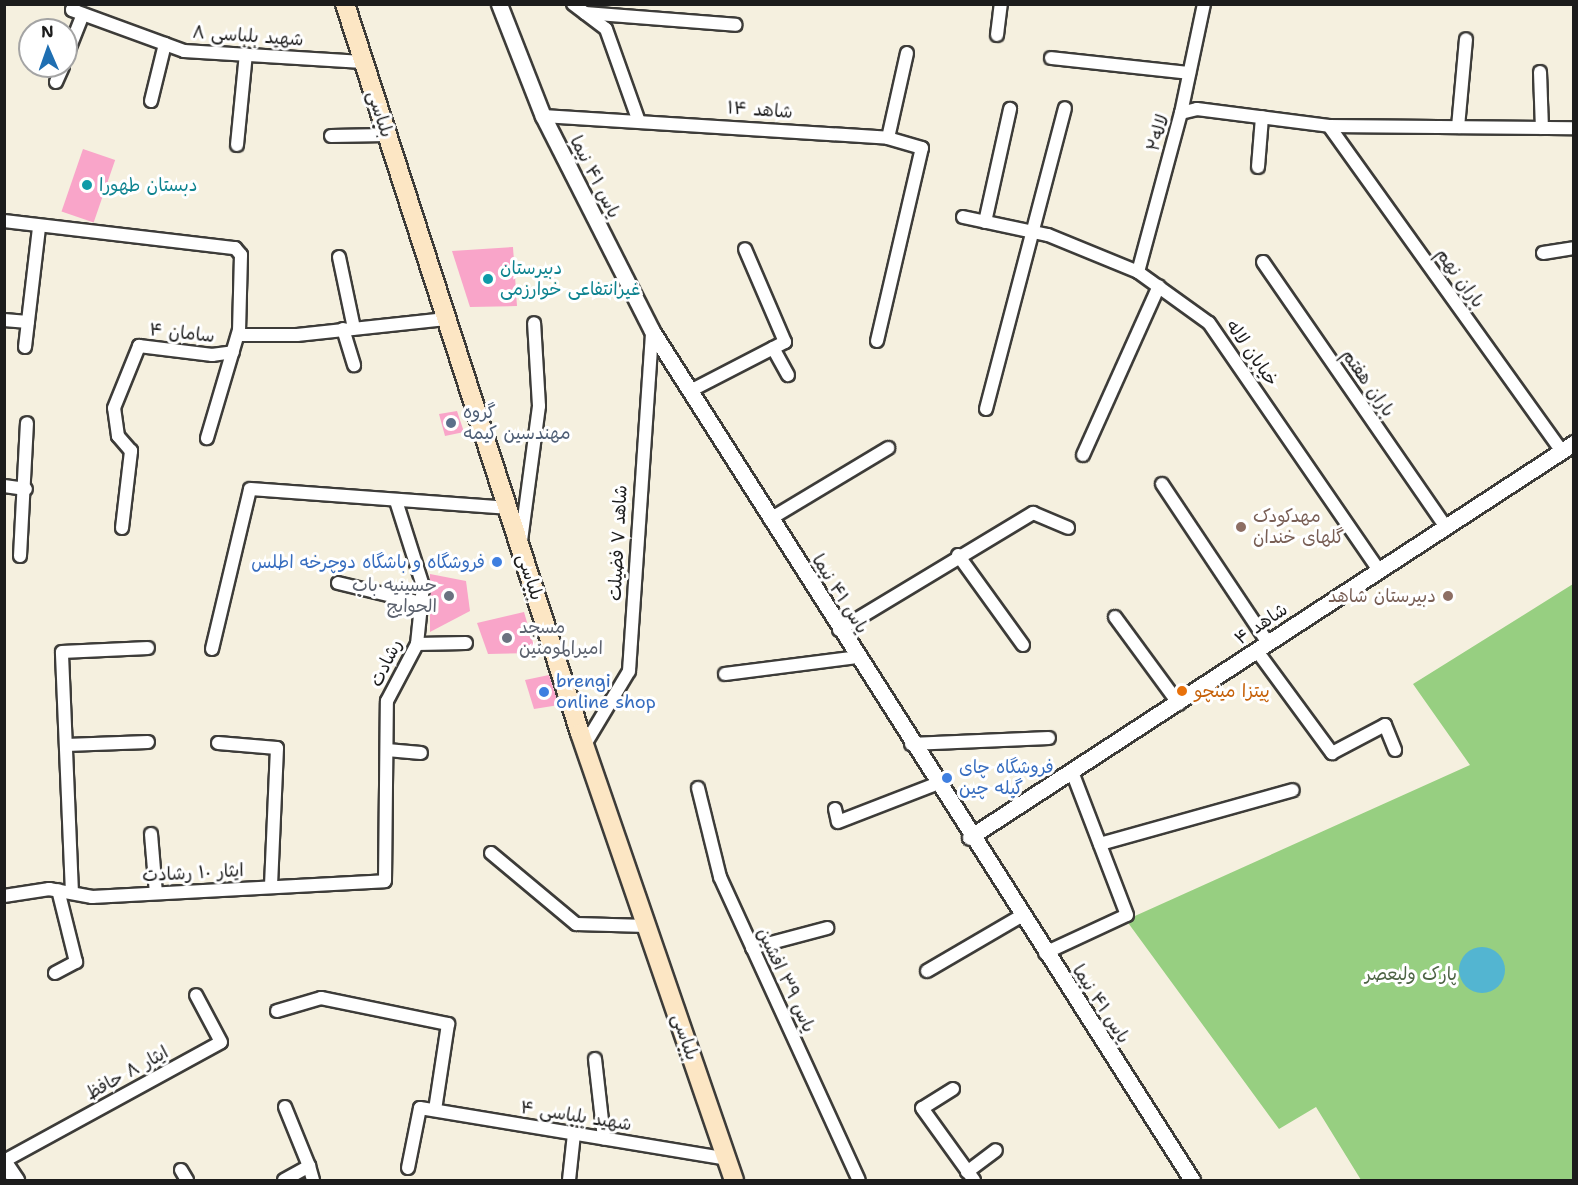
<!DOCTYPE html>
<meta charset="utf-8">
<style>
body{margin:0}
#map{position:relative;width:1578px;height:1185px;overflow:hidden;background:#f5f0df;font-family:"Shantell Sans","Playpen Sans Arabic",sans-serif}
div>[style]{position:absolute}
.green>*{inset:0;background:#97cf81}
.water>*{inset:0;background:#53b5d1}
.round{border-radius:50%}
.building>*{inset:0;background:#f9a5c9;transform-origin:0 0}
.roads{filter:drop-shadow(2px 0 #3d3c39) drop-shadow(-2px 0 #3d3c39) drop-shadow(0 2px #3d3c39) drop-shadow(0 -2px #3d3c39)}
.minor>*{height:12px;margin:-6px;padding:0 6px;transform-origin:6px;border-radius:6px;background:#fff}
.tertiary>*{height:15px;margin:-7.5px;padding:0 7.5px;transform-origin:7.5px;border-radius:7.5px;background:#fff}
.secondary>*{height:18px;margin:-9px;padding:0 9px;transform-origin:9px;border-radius:9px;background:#fce6c4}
.dots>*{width:16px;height:16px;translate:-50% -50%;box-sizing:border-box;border:3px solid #fff;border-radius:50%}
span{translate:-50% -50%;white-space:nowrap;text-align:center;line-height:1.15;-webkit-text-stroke:6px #fff;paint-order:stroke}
.street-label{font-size:18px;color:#1c1c1c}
.culture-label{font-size:18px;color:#0d838f}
.left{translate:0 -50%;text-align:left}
.service-label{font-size:18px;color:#4e5e75}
.education-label{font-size:18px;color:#785e54}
.right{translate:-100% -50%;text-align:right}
.shop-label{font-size:18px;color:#366cbe}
.worship-label{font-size:18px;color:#5b616d}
.food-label{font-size:18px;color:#c56008}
.park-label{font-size:18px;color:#4d6444}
.frame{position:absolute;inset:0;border:6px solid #1c1c1c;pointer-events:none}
.north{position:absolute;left:18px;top:18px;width:60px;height:60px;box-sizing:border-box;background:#fff;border:2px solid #a4a4a4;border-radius:50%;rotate:358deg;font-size:16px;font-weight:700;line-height:24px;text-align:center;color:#1c1c1c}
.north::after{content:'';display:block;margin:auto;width:21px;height:27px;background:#1f6fb2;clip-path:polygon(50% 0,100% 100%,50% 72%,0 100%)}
</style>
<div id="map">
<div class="green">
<i style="clip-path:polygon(1573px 584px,1573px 1180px,1361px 1180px,1316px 1107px,1279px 1129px,1126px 920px,1470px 765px,1413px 684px)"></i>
</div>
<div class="water">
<i class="round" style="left:1459px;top:947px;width:46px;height:46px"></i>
</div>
<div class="building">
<i style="left:83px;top:149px;width:34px;height:66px;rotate:19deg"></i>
<i style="clip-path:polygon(513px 247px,517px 306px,470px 307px,452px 251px)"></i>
<i style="clip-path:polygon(457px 411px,464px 432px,445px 436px,439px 414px)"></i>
<i style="clip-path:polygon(430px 574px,466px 581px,470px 611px,430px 632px)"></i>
<i style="clip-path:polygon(524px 612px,536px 653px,488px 654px,477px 623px)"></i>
<i style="clip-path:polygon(549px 675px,559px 705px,534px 709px,525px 680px)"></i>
</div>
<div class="roads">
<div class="minor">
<i style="left:74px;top:4px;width:6px;rotate:108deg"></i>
<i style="left:72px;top:10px;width:119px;rotate:20.1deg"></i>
<i style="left:184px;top:51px;width:179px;rotate:3.5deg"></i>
<i style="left:573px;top:4px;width:41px;rotate:37.1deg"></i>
<i style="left:606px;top:29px;width:96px;rotate:70.4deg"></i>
<i style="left:585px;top:13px;width:151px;rotate:4.5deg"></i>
<i style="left:997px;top:35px;width:31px;rotate:-83deg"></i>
<i style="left:66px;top:57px;width:46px;rotate:-68.4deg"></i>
<i style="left:1051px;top:58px;width:139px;rotate:6.2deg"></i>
<i style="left:1540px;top:72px;width:56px;rotate:88deg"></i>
<i style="left:56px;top:82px;width:17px;rotate:-66deg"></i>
<i style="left:151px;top:101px;width:59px;rotate:-76.2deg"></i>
<i style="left:1181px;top:113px;width:111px;rotate:-78.1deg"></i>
<i style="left:543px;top:116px;width:346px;rotate:3.6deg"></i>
<i style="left:888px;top:138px;width:87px;rotate:-77.4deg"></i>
<i style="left:1329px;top:126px;width:400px;rotate:54.4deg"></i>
<i style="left:1458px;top:127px;width:88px;rotate:-84.8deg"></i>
<i style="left:331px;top:136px;width:56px;rotate:-1deg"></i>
<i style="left:237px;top:145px;width:91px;rotate:-84.4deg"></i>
<i style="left:1258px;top:167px;width:50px;rotate:-85.4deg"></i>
<i style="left:963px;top:217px;width:87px;rotate:12deg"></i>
<i style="left:1048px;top:235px;width:97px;rotate:22.3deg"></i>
<i style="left:1138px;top:272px;width:87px;rotate:35.7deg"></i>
<i style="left:1209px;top:323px;width:298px;rotate:55.5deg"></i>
<i style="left:4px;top:221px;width:233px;rotate:6.7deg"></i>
<i style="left:235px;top:248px;width:9px;rotate:49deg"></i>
<i style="left:241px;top:255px;width:75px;rotate:91.5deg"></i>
<i style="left:239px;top:330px;width:113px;rotate:106.5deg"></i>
<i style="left:985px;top:222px;width:116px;rotate:-77.5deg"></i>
<i style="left:1543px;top:253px;width:31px;rotate:-9deg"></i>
<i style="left:339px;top:257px;width:73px;rotate:78.1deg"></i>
<i style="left:1263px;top:262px;width:318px;rotate:55.4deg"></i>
<i style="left:1138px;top:272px;width:165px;rotate:-74.9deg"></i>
<i style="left:1181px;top:113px;width:16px;rotate:-14deg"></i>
<i style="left:1197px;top:109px;width:133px;rotate:7.3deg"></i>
<i style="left:1329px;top:126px;width:245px;rotate:0.5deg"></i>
<i style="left:4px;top:320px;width:24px;rotate:5deg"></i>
<i style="left:343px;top:329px;width:38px;rotate:73deg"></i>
<i style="left:238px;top:335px;width:59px"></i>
<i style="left:297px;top:335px;width:150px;rotate:-6.1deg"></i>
<i style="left:877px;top:341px;width:198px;rotate:-76.9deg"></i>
<i style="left:922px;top:148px;width:35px;rotate:-164deg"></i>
<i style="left:25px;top:347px;width:120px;rotate:-83.3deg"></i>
<i style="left:773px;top:348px;width:31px;rotate:61deg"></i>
<i style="left:690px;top:391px;width:107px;rotate:-27.3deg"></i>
<i style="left:785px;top:342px;width:101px;rotate:-113.3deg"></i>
<i style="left:986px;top:409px;width:311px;rotate:-75.3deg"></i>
<i style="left:1083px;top:455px;width:185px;rotate:-65.8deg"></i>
<i style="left:1162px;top:484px;width:191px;rotate:56.3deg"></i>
<i style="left:4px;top:486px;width:22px;rotate:8deg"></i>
<i style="left:770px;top:519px;width:138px;rotate:-31deg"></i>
<i style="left:122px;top:528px;width:78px;rotate:-83.3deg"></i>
<i style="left:131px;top:451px;width:20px;rotate:-131deg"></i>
<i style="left:118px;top:436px;width:28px;rotate:-98deg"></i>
<i style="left:114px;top:408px;width:67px;rotate:-68deg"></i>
<i style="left:139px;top:346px;width:74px;rotate:7deg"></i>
<i style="left:212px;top:355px;width:21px;rotate:-8deg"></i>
<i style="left:521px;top:541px;width:136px;rotate:-82.4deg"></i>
<i style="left:539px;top:406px;width:83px;rotate:-93.4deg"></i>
<i style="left:958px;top:555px;width:111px;rotate:54.2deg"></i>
<i style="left:20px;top:556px;width:133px;rotate:-87deg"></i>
<i style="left:338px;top:583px;width:85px;rotate:13.5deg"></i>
<i style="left:1115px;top:617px;width:108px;rotate:53.7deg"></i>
<i style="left:839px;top:630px;width:227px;rotate:-31.1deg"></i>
<i style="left:1033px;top:513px;width:38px;rotate:23deg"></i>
<i style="left:417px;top:644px;width:49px;rotate:-1.2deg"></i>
<i style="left:212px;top:649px;width:164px;rotate:-76.6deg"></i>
<i style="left:250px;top:489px;width:258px;rotate:4.2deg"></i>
<i style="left:1257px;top:651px;width:127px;rotate:53.7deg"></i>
<i style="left:1332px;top:753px;width:60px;rotate:-27.8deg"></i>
<i style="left:1385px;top:725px;width:27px;rotate:68deg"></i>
<i style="left:725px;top:674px;width:133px;rotate:-7.3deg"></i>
<i style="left:218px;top:743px;width:59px;rotate:4.8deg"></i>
<i style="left:277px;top:748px;width:139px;rotate:92.5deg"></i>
<i style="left:911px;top:744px;width:138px;rotate:-2.5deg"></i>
<i style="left:66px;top:745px;width:82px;rotate:-2.1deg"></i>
<i style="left:584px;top:746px;width:87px;rotate:-59deg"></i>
<i style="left:629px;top:671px;width:341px;rotate:-86.1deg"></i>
<i style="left:387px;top:750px;width:34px;rotate:5deg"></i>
<i style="left:698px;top:788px;width:92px;rotate:76.1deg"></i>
<i style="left:720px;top:877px;width:333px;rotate:65.4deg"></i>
<i style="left:835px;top:809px;width:13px;rotate:77deg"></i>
<i style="left:838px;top:822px;width:105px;rotate:-21.2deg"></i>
<i style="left:151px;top:834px;width:59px;rotate:85.2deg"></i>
<i style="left:1100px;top:844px;width:200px;rotate:-15.6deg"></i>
<i style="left:491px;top:853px;width:111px;rotate:39.9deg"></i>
<i style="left:576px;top:924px;width:71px;rotate:1.6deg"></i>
<i style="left:72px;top:893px;width:241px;rotate:-92.4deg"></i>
<i style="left:62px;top:652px;width:86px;rotate:-2.7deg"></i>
<i style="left:4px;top:896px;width:46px;rotate:-8.8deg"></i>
<i style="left:49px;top:889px;width:44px;rotate:10.5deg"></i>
<i style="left:92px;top:897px;width:293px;rotate:-3.1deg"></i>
<i style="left:385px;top:881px;width:180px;rotate:-89.4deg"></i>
<i style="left:387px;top:701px;width:64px;rotate:-62.2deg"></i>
<i style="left:417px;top:644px;width:58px;rotate:-84.1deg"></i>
<i style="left:423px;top:586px;width:89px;rotate:-107.6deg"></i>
<i style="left:752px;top:948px;width:78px;rotate:-14.9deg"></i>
<i style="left:1045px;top:953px;width:90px;rotate:-24.9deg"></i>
<i style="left:1127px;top:915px;width:153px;rotate:-111deg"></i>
<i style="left:927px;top:971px;width:109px;rotate:-30.3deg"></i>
<i style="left:55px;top:973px;width:24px;rotate:-28deg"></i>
<i style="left:76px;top:962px;width:74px;rotate:-104deg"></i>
<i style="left:277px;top:1011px;width:46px;rotate:-16.5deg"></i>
<i style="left:321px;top:998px;width:130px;rotate:11.6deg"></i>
<i style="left:448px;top:1024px;width:87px;rotate:98.6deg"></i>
<i style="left:595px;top:1059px;width:80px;rotate:83.5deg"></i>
<i style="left:953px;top:1089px;width:36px;rotate:148deg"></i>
<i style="left:922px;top:1108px;width:89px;rotate:54.2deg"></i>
<i style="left:285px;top:1107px;width:64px;rotate:67.9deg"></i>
<i style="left:4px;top:1161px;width:247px;rotate:-28.7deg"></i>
<i style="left:221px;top:1042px;width:53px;rotate:-118deg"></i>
<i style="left:408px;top:1168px;width:61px;rotate:-78.7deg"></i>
<i style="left:420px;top:1108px;width:311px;rotate:9.4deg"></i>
<i style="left:181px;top:1170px;width:12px;rotate:59deg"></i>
<i style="left:967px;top:1172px;width:36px;rotate:-37deg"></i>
<i style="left:284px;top:1180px;width:29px;rotate:-29deg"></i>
<i style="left:309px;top:1166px;width:15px;rotate:74deg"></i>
<i style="left:569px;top:1180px;width:46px;rotate:-83.8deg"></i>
</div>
<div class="tertiary">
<i style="left:499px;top:4px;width:120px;rotate:68.6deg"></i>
<i style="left:543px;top:116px;width:241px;rotate:63.1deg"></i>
<i style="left:652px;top:331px;width:1006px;rotate:57.54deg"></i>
<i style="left:970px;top:837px;width:721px;rotate:-33.12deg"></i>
<i style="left:4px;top:1162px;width:22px;rotate:56deg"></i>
</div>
<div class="secondary">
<i style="left:345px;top:4px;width:766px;rotate:72.13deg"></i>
<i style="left:580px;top:733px;width:473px;rotate:71deg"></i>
</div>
</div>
<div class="dots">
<i style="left:87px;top:185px;background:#0f9aa8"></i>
<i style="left:488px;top:279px;background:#0f9aa8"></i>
<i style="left:451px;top:423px;background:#5c6f8a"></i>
<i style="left:1241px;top:527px;background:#8d6e63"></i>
<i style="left:497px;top:562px;background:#3f7fe0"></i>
<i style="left:449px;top:596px;background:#6b7280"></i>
<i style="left:1448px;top:596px;background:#8d6e63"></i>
<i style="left:507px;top:638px;background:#6b7280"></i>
<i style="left:1182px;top:691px;background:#e8710a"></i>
<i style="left:544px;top:692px;background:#3f7fe0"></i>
<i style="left:947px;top:778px;background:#3f7fe0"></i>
</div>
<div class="street-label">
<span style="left:248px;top:36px;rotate:4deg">شهید بلباسی ۸</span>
<span style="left:760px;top:110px;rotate:4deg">شاهد ۱۴</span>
<span style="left:380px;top:114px;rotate:72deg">بلباسی</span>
<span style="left:1158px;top:133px;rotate:-73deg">لاله۲</span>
<span style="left:595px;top:177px;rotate:63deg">یاس ۴۱ نیما</span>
<span style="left:1460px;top:278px;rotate:54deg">باران نهم</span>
<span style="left:182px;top:333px;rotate:6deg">سامان ۴</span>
<span style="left:1252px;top:353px;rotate:55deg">خیابان لاله</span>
<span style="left:1368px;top:383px;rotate:55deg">باران هفتم</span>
<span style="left:618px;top:543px;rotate:-87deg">شاهد ۷ فضیلت</span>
<span style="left:530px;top:577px;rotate:72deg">بلباسی</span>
<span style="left:840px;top:594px;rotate:58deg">یاس ۴۱ نیما</span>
<span style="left:1261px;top:624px;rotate:-34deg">شاهد ۴</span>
<span style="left:386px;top:663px;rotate:-64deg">رشادت</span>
<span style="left:193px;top:873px;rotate:-3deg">ایثار ۱۰ رشادت</span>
<span style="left:786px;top:980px;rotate:65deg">یاس ۳۹ افشین</span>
<span style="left:1101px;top:1004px;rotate:57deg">یاس ۴۱ نیما</span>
<span style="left:685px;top:1037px;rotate:71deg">بلباسی</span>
<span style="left:127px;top:1073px;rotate:-29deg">ایثار ۸ حافظ</span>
<span style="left:576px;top:1116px;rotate:9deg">شهید بلباسی ۴</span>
</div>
<div class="culture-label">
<span class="left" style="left:99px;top:185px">دبستان طهورا</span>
<span class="left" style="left:500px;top:279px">دبیرستان<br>غیرانتفاعی خوارزمی</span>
</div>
<div class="service-label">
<span class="left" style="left:463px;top:423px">گروه<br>مهندسین کیمه</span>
</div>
<div class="education-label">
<span class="left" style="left:1253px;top:527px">مهدکودک<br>گلهای خندان</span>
<span class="right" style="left:1436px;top:596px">دبیرستان شاهد</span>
</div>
<div class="shop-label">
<span class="right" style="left:485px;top:562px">فروشگاه و باشگاه دوچرخه اطلس</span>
<span class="left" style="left:556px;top:692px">brengi<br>online shop</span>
<span class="left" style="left:959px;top:778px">فروشگاه چای<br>گیله‌ چین</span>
</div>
<div class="worship-label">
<span class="right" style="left:437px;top:596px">حسینیه باب<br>الحوایج</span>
<span class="left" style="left:519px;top:638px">مسجد<br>امیرالمومنین</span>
</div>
<div class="food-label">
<span class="left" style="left:1194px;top:691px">پیتزا مینچو</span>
</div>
<div class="park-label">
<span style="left:1411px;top:974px">پارک ولیعصر</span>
</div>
<div class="frame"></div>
<div class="north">N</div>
</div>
